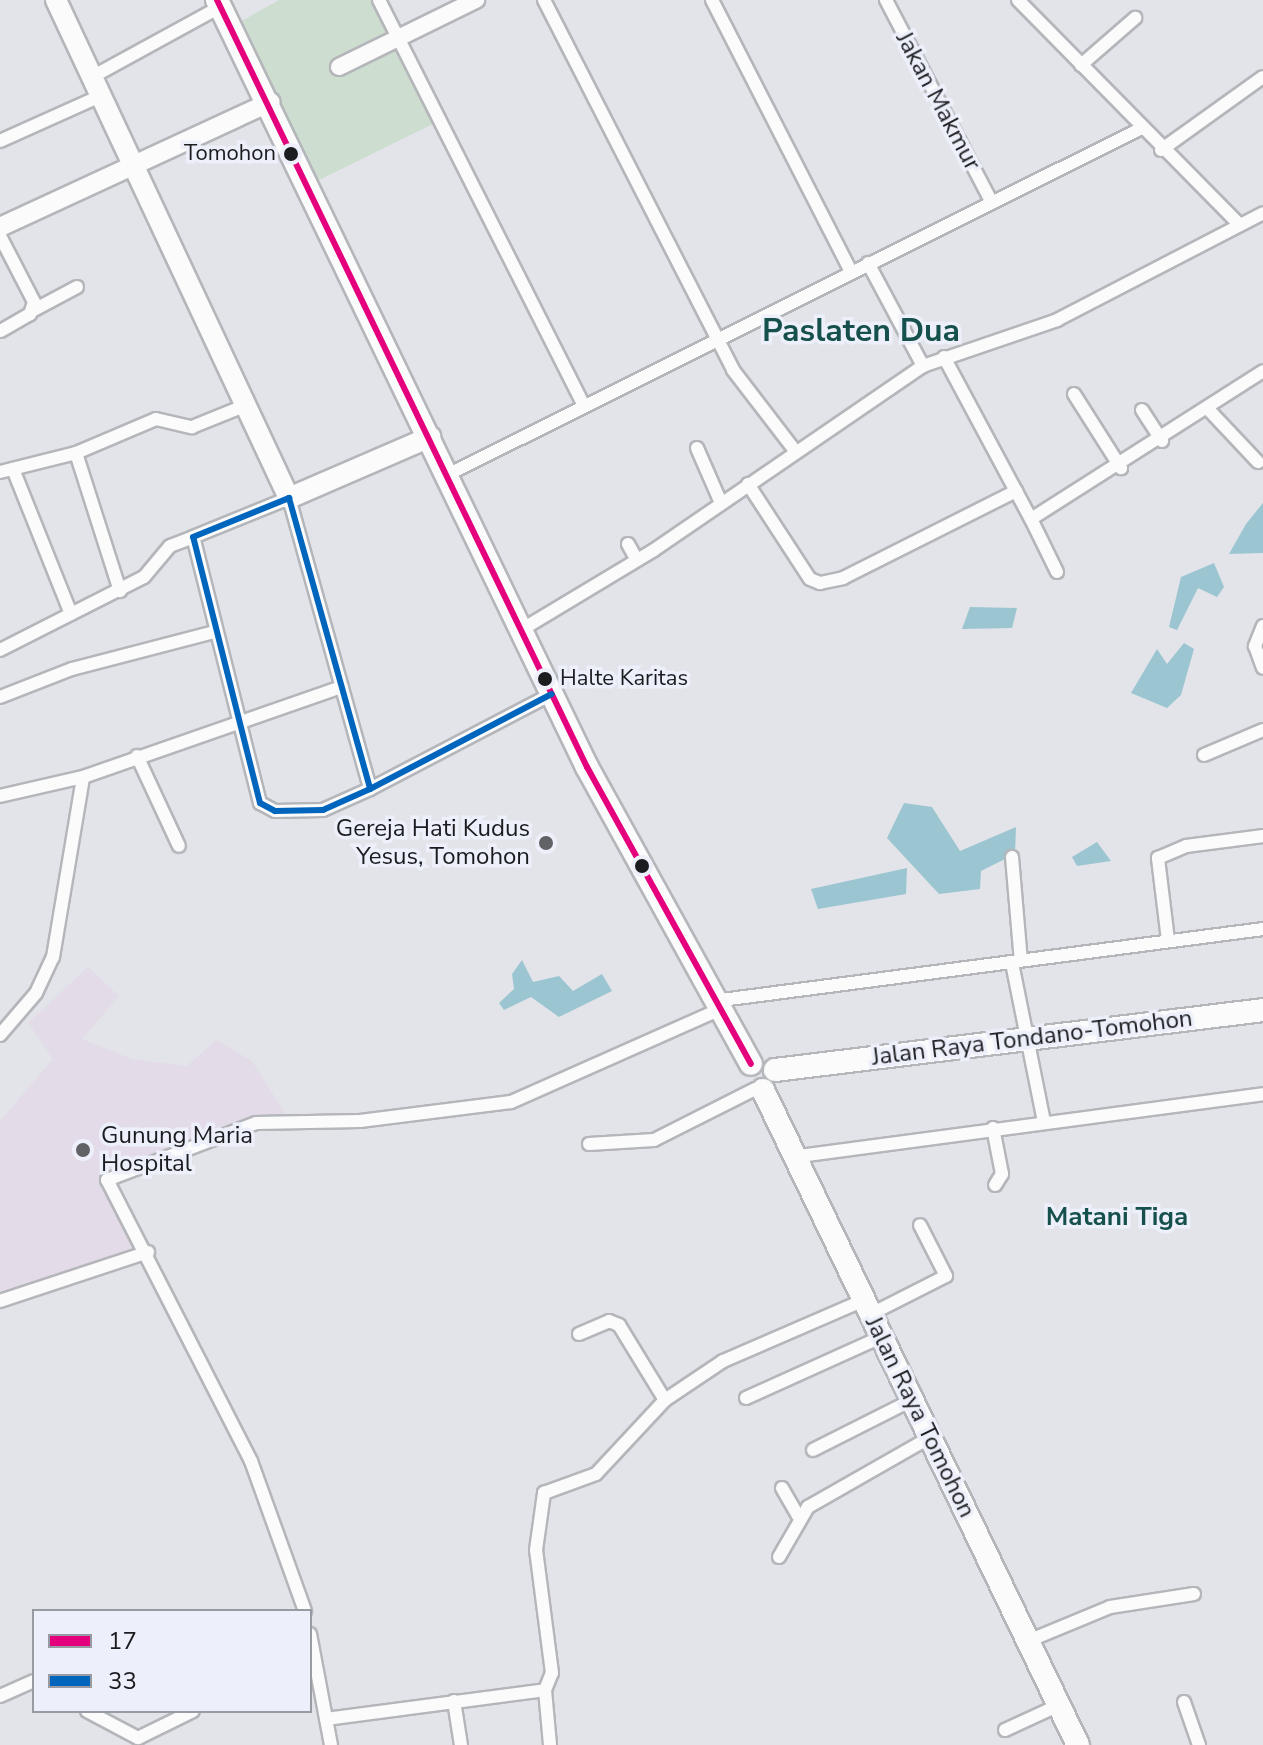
<!DOCTYPE html>
<style>
body{margin:0}
#map{position:relative;width:1263px;height:1745px;overflow:hidden;background:#e2e4ea;font-family:"Nunito Sans",sans-serif}
div>[style]{position:absolute}
.medical>*{inset:0;background:#e3dbe7}
.green>*{inset:0;background:#cdded1}
.water>*{inset:0;background:#9bc5d0}
.roads{filter:drop-shadow(2px 0 #b4b6ba) drop-shadow(-2px 0 #b4b6ba) drop-shadow(0 2px #b4b6ba) drop-shadow(0 -2px #b4b6ba)}
.minor>*{height:12px;margin:-6px;padding:0 6px;transform-origin:6px;border-radius:6px;background:#fbfbfc}
.tertiary>*{height:16px;margin:-8px;padding:0 8px;transform-origin:8px;border-radius:8px;background:#fbfbfc}
.secondary>*{height:18px;margin:-9px;padding:0 9px;transform-origin:9px;border-radius:9px;background:#fbfbfc}
.primary>*{height:20px;margin:-10px;padding:0 10px;transform-origin:10px;border-radius:10px;background:#fbfbfc}
.trunk>*{height:22px;margin:-11px;padding:0 11px;transform-origin:11px;border-radius:11px;background:#fbfbfc}
.bus-1>*{height:6px;margin:-3px;padding:0 3px;transform-origin:3px;border-radius:3px;background:#e5007d}
.bus-2>*{height:6px;margin:-3px;padding:0 3px;transform-origin:3px;border-radius:3px;background:#0065bd}
.dots>*{width:22px;height:22px;translate:-50% -50%;box-sizing:border-box;border:4px solid #edf0fa;border-radius:50%}
span{translate:-50% -50%;white-space:nowrap;text-align:center;line-height:1.15;-webkit-text-stroke:7px #edf0fa;paint-order:stroke}
.bus-label{font-size:22px;color:#1b1c1f}
.right{translate:-100% -50%;text-align:right}
.left{translate:0 -50%;text-align:left}
.street-label{font-size:24px;color:#1b1c1f}
.poi-label{font-size:24px;color:#1b1c1f}
.neighbourhood-label{font-size:26px;color:#15504c;font-weight:700}
.district-label{font-size:32px;color:#15504c;font-weight:700}
.legend{position:absolute;left:32px;top:1609px;width:280px;height:104px;box-sizing:border-box;background:#edf0fa;border:2px solid #999ba2;margin:0;padding:10px 14px;list-style:none;font-size:24px;color:#1b1c1f}
.legend li{display:flex;align-items:center;gap:16px;height:40px}
.legend b{width:40px;border:2px solid #999ba2}
</style>
<div id="map">
<div class="medical">
<i style="clip-path:polygon(88px 967px,119px 996px,82px 1039px,132px 1059px,187px 1066px,216px 1040px,252px 1061px,290px 1121px,229px 1126px,104px 1173px,136px 1249px,0 1294px,0 1121px,53px 1059px,28px 1023px)"></i>
</div>
<div class="green">
<i style="clip-path:polygon(279px 0,379px 0,439px 121px,311px 184px,231px 27px)"></i>
</div>
<div class="water">
<i style="clip-path:polygon(1263px 503px,1263px 553px,1229px 554px,1246px 524px)"></i>
<i style="clip-path:polygon(1214px 563px,1224px 587px,1217px 597px,1198px 588px,1177px 630px,1169px 627px,1181px 577px)"></i>
<i style="clip-path:polygon(970px 607px,1017px 608px,1012px 628px,962px 629px)"></i>
<i style="clip-path:polygon(1184px 643px,1194px 649px,1181px 695px,1167px 708px,1131px 693px,1157px 649px,1167px 664px)"></i>
<i style="clip-path:polygon(904px 803px,932px 807px,960px 851px,1016px 827px,1015px 854px,981px 871px,980px 889px,939px 894px,887px 838px)"></i>
<i style="clip-path:polygon(1097px 842px,1111px 861px,1077px 866px,1072px 857px)"></i>
<i style="clip-path:polygon(907px 868px,906px 894px,818px 909px,811px 889px)"></i>
<i style="clip-path:polygon(522px 960px,533px 982px,559px 976px,573px 991px,602px 974px,612px 991px,559px 1017px,531px 997px,504px 1010px,499px 1003px,514px 989px,512px 974px)"></i>
</div>
<div class="roads">
<div class="minor">
<i style="left:379px;top:0;width:453px;rotate:63.2deg"></i>
<i style="left:544px;top:0;width:415px;rotate:62.9deg"></i>
<i style="left:733px;top:370px;width:103px;rotate:52.5deg"></i>
<i style="left:712px;top:0;width:305px;rotate:62.9deg"></i>
<i style="left:886px;top:0;width:227px;rotate:62.4deg"></i>
<i style="left:1018px;top:0;width:316px;rotate:45.4deg"></i>
<i style="left:1081px;top:65px;width:72px;rotate:-41deg"></i>
<i style="left:92px;top:77px;width:146px;rotate:-28.7deg"></i>
<i style="left:0;top:141px;width:110px;rotate:-24.2deg"></i>
<i style="left:1161px;top:150px;width:125px;rotate:-35.6deg"></i>
<i style="left:0;top:236px;width:74px;rotate:62.7deg"></i>
<i style="left:34px;top:302px;width:13px;rotate:108deg"></i>
<i style="left:30px;top:314px;width:34px;rotate:150deg"></i>
<i style="left:868px;top:263px;width:117px;rotate:61.9deg"></i>
<i style="left:32px;top:311px;width:51px;rotate:-28.1deg"></i>
<i style="left:944px;top:357px;width:184px;rotate:61.8deg"></i>
<i style="left:1031px;top:519px;width:275px;rotate:-32.5deg"></i>
<i style="left:1074px;top:394px;width:88px;rotate:57.6deg"></i>
<i style="left:1208px;top:409px;width:73px;rotate:46.7deg"></i>
<i style="left:1142px;top:410px;width:37px;rotate:57deg"></i>
<i style="left:697px;top:448px;width:60px;rotate:66.4deg"></i>
<i style="left:76px;top:453px;width:145px;rotate:72.3deg"></i>
<i style="left:13px;top:469px;width:156px;rotate:68.2deg"></i>
<i style="left:0;top:472px;width:78px;rotate:-14deg"></i>
<i style="left:76px;top:453px;width:87px;rotate:-23deg"></i>
<i style="left:156px;top:419px;width:37px;rotate:13deg"></i>
<i style="left:192px;top:427px;width:61px;rotate:-22deg"></i>
<i style="left:447px;top:475px;width:775px;rotate:-26.53deg"></i>
<i style="left:748px;top:484px;width:113px;rotate:56.9deg"></i>
<i style="left:810px;top:579px;width:11px;rotate:22deg"></i>
<i style="left:820px;top:583px;width:24px;rotate:-12deg"></i>
<i style="left:843px;top:578px;width:194px;rotate:-26.7deg"></i>
<i style="left:1031px;top:519px;width:59px;rotate:63.9deg"></i>
<i style="left:628px;top:544px;width:18px;rotate:61deg"></i>
<i style="left:1263px;top:626px;width:22px;rotate:112deg"></i>
<i style="left:1255px;top:646px;width:23px;rotate:70deg"></i>
<i style="left:521px;top:630px;width:155px;rotate:-31deg"></i>
<i style="left:654px;top:550px;width:326px;rotate:-34.4deg"></i>
<i style="left:923px;top:366px;width:142px;rotate:-18.9deg"></i>
<i style="left:1057px;top:320px;width:232px;rotate:-27.4deg"></i>
<i style="left:0;top:650px;width:161px;rotate:-26.9deg"></i>
<i style="left:144px;top:577px;width:40px;rotate:-50deg"></i>
<i style="left:170px;top:546px;width:25px;rotate:-21deg"></i>
<i style="left:0;top:697px;width:77px;rotate:-21.3deg"></i>
<i style="left:72px;top:669px;width:147px;rotate:-14.6deg"></i>
<i style="left:1204px;top:755px;width:64px;rotate:-23deg"></i>
<i style="left:137px;top:756px;width:99px;rotate:65deg"></i>
<i style="left:370px;top:789px;width:51px;rotate:155.9deg"></i>
<i style="left:323px;top:810px;width:48px;rotate:178.8deg"></i>
<i style="left:275px;top:811px;width:17px;rotate:-152deg"></i>
<i style="left:260px;top:803px;width:274px;rotate:-104.1deg"></i>
<i style="left:193px;top:537px;width:104px;rotate:-22.1deg"></i>
<i style="left:289px;top:498px;width:302px;rotate:74.4deg"></i>
<i style="left:370px;top:789px;width:205px;rotate:-27.6deg"></i>
<i style="left:0;top:796px;width:85px;rotate:-12.9deg"></i>
<i style="left:1012px;top:857px;width:104px;rotate:85.1deg"></i>
<i style="left:1168px;top:940px;width:83px;rotate:-97deg"></i>
<i style="left:1158px;top:858px;width:30px;rotate:-23deg"></i>
<i style="left:1186px;top:846px;width:78px;rotate:-7.4deg"></i>
<i style="left:1012px;top:963px;width:161px;rotate:78.6deg"></i>
<i style="left:714px;top:1001px;width:554px;rotate:-7.47deg"></i>
<i style="left:0;top:1035px;width:55px;rotate:-49.4deg"></i>
<i style="left:36px;top:993px;width:40px;rotate:-65deg"></i>
<i style="left:53px;top:957px;width:182px;rotate:-80.5deg"></i>
<i style="left:83px;top:777px;width:274px;rotate:-19.2deg"></i>
<i style="left:993px;top:1128px;width:47px;rotate:78.9deg"></i>
<i style="left:1002px;top:1174px;width:13px;rotate:122deg"></i>
<i style="left:589px;top:1144px;width:65px;rotate:-3.5deg"></i>
<i style="left:654px;top:1140px;width:113px;rotate:-26.8deg"></i>
<i style="left:792px;top:1157px;width:475px;rotate:-7.6deg"></i>
<i style="left:0;top:1301px;width:156px;rotate:-18.3deg"></i>
<i style="left:871px;top:1314px;width:84px;rotate:-26.9deg"></i>
<i style="left:946px;top:1276px;width:57px;rotate:-117deg"></i>
<i style="left:579px;top:1334px;width:33px;rotate:-23deg"></i>
<i style="left:609px;top:1321px;width:11px;rotate:22deg"></i>
<i style="left:619px;top:1325px;width:88px;rotate:58.5deg"></i>
<i style="left:746px;top:1398px;width:148px;rotate:-24.3deg"></i>
<i style="left:813px;top:1450px;width:111px;rotate:-26.8deg"></i>
<i style="left:782px;top:1488px;width:32px;rotate:60deg"></i>
<i style="left:779px;top:1557px;width:58px;rotate:-59.9deg"></i>
<i style="left:808px;top:1507px;width:139px;rotate:-29.7deg"></i>
<i style="left:305px;top:1611px;width:159px;rotate:-109.8deg"></i>
<i style="left:251px;top:1461px;width:316px;rotate:-117.1deg"></i>
<i style="left:107px;top:1180px;width:160px;rotate:-20.9deg"></i>
<i style="left:256px;top:1123px;width:104px;rotate:-1.1deg"></i>
<i style="left:360px;top:1121px;width:152px;rotate:-7.2deg"></i>
<i style="left:511px;top:1102px;width:224px;rotate:-23.9deg"></i>
<i style="left:310px;top:1634px;width:113px;rotate:79.3deg"></i>
<i style="left:1028px;top:1641px;width:89px;rotate:-22.5deg"></i>
<i style="left:1110px;top:1607px;width:85px;rotate:-8.8deg"></i>
<i style="left:545px;top:1690px;width:55px;rotate:84.8deg"></i>
<i style="left:0;top:1696px;width:37px;rotate:-24deg"></i>
<i style="left:454px;top:1701px;width:45px;rotate:81deg"></i>
<i style="left:1184px;top:1702px;width:46px;rotate:70.8deg"></i>
<i style="left:87px;top:1711px;width:58px;rotate:27.9deg"></i>
<i style="left:138px;top:1738px;width:61px;rotate:-26.1deg"></i>
<i style="left:326px;top:1719px;width:221px;rotate:-7.5deg"></i>
<i style="left:545px;top:1690px;width:18px;rotate:-68deg"></i>
<i style="left:552px;top:1673px;width:124px;rotate:-97.4deg"></i>
<i style="left:536px;top:1550px;width:58px;rotate:-82deg"></i>
<i style="left:544px;top:1493px;width:55px;rotate:-20.1deg"></i>
<i style="left:596px;top:1474px;width:101px;rotate:-47deg"></i>
<i style="left:665px;top:1400px;width:70px;rotate:-33.9deg"></i>
<i style="left:723px;top:1361px;width:154px;rotate:-23.4deg"></i>
<i style="left:1005px;top:1730px;width:60px;rotate:-24.8deg"></i>
</div>
<div class="tertiary">
<i style="left:339px;top:67px;width:153px;rotate:-26.1deg"></i>
</div>
<div class="secondary">
<i style="left:0;top:227px;width:298px;rotate:-24.8deg"></i>
</div>
<div class="primary">
<i style="left:56px;top:0;width:550px;rotate:64.93deg"></i>
<i style="left:289px;top:498px;width:154px;rotate:-23.4deg"></i>
</div>
<div class="trunk">
<i style="left:217px;top:0;width:852px;rotate:64.25deg"></i>
<i style="left:587px;top:767px;width:339px;rotate:61.1deg"></i>
<i style="left:775px;top:1070px;width:492px;rotate:-7deg"></i>
<i style="left:763px;top:1090px;width:727px;rotate:64.32deg"></i>
</div>
</div>
<div class="bus-1">
<i style="left:217px;top:0;width:852px;rotate:64.25deg"></i>
<i style="left:587px;top:767px;width:339px;rotate:61.1deg"></i>
</div>
<div class="bus-2">
<i style="left:370px;top:789px;width:51px;rotate:155.9deg"></i>
<i style="left:323px;top:810px;width:48px;rotate:178.8deg"></i>
<i style="left:275px;top:811px;width:17px;rotate:-152deg"></i>
<i style="left:260px;top:803px;width:274px;rotate:-104.1deg"></i>
<i style="left:193px;top:537px;width:104px;rotate:-22.1deg"></i>
<i style="left:289px;top:498px;width:302px;rotate:74.4deg"></i>
<i style="left:370px;top:789px;width:205px;rotate:-27.6deg"></i>
</div>
<div class="dots">
<i style="left:291px;top:154px;background:#1b1c1f"></i>
<i style="left:545px;top:679px;background:#1b1c1f"></i>
<i style="left:546px;top:843px;background:#616266"></i>
<i style="left:642px;top:866px;background:#1b1c1f"></i>
<i style="left:83px;top:1150px;background:#616266"></i>
</div>
<div class="bus-label">
<span class="right" style="left:276px;top:154px">Tomohon</span>
<span class="left" style="left:560px;top:679px">Halte Karitas</span>
</div>
<div class="street-label">
<span style="left:938px;top:101px;rotate:62deg">Jakan Makmur</span>
<span style="left:1032px;top:1038px;rotate:-7deg">Jalan Raya Tondano-Tomohon</span>
<span style="left:920px;top:1417px;rotate:64deg">Jalan Raya Tomohon</span>
</div>
<div class="poi-label">
<span class="right" style="left:530px;top:843px">Gereja Hati Kudus<br>Yesus, Tomohon</span>
<span class="left" style="left:101px;top:1150px">Gunung Maria<br>Hospital</span>
</div>
<div class="neighbourhood-label">
<span style="left:1117px;top:1217px">Matani Tiga</span>
</div>
<div class="district-label">
<span style="left:861px;top:331px">Paslaten Dua</span>
</div>
<ul class="legend">
<li><b style="height:10px;background:#e5007d"></b>17</li>
<li><b style="height:10px;background:#0065bd"></b>33</li>
</ul>
</div>
